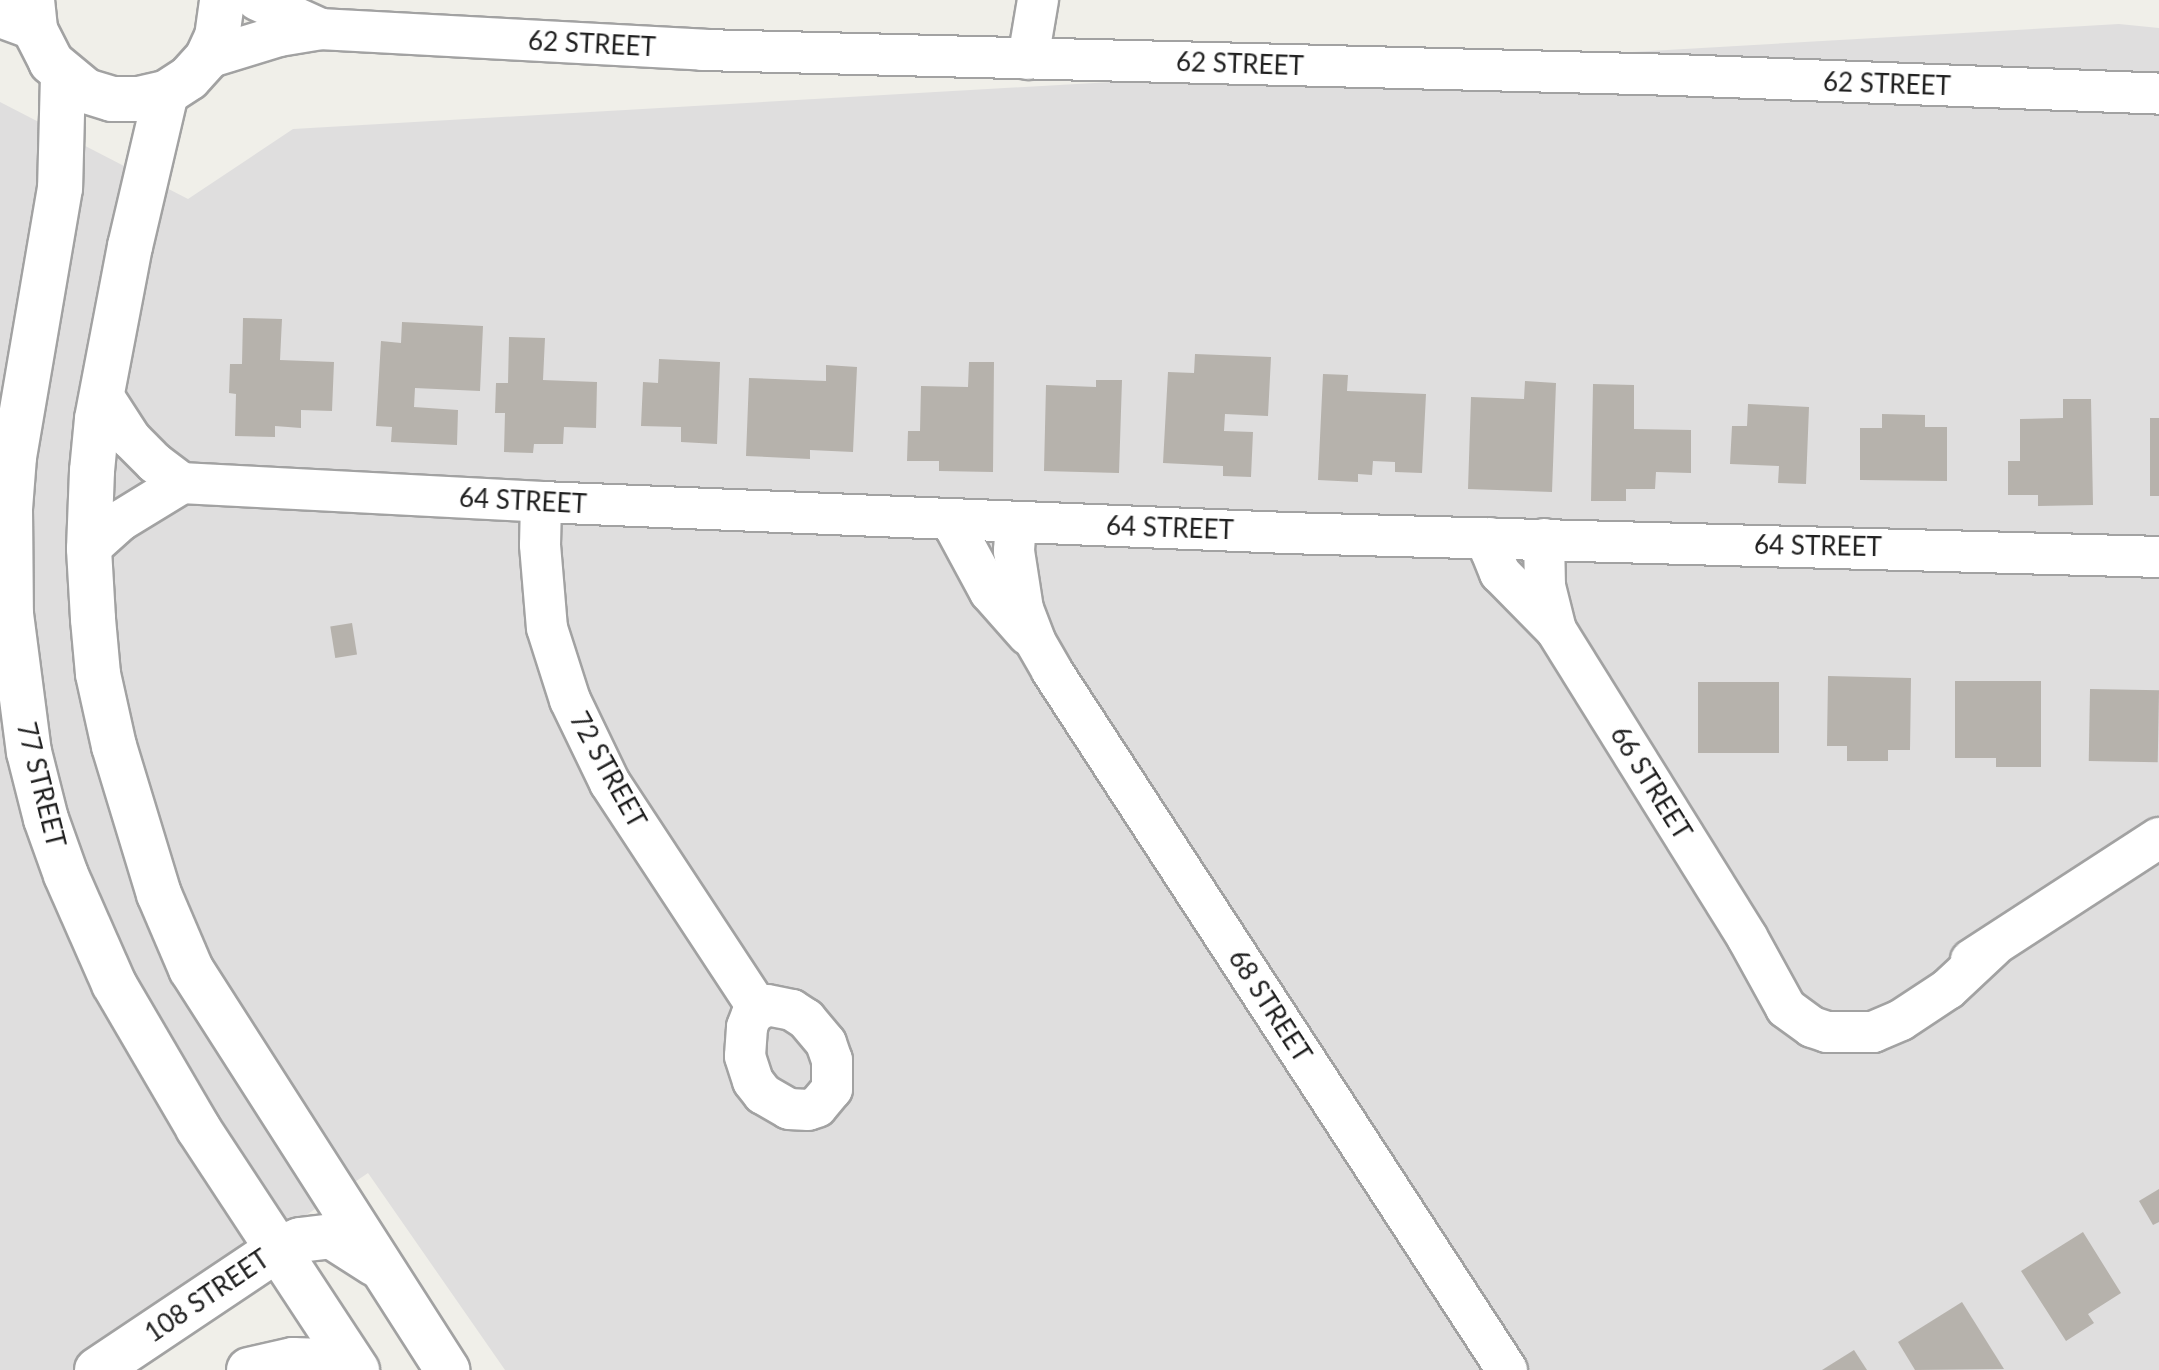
<!DOCTYPE html>
<style>
body{margin:0}
#map{position:relative;width:2159px;height:1370px;overflow:hidden;background:#f0efe9;font-family:Lato,sans-serif}
div>[style]{position:absolute}
.residential>*{inset:0;background:#dfdede}
.building>*{inset:0;background:#b6b2ac;transform-origin:0 0}
.roads{filter:drop-shadow(2px 0 #a2a2a2) drop-shadow(-2px 0 #a2a2a2) drop-shadow(0 2px #a2a2a2) drop-shadow(0 -2px #a2a2a2)}
.minor>*{height:40px;margin:-20px;padding:0 20px;transform-origin:20px;border-radius:20px;background:#fff}
.tertiary>*{height:44px;margin:-22px;padding:0 22px;transform-origin:22px;border-radius:22px;background:#fff}
span{translate:-50% -50%;white-space:nowrap;text-align:center;line-height:1.15;-webkit-text-stroke:8px #fff;paint-order:stroke}
.street-label{font-size:26px;color:#212121}
</style>
<div id="map">
<div class="residential">
<i style="clip-path:polygon(2119px 24px,2159px 28px,2159px 1370px,505px 1370px,368px 1173px,78px 1370px,0 1370px,0 102px,188px 199px,293px 129px)"></i>
</div>
<div class="building">
<i style="clip-path:polygon(243px 318px,282px 319px,280px 360px,334px 362px,332px 411px,301px 410px,301px 428px,275px 426px,275px 437px,235px 436px,236px 394px,229px 393px,230px 364px,242px 364px)"></i>
<i style="clip-path:polygon(402px 322px,483px 326px,480px 391px,415px 388px,414px 407px,458px 410px,457px 445px,391px 442px,392px 427px,376px 426px,381px 341px,401px 343px)"></i>
<i style="clip-path:polygon(509px 337px,545px 338px,543px 380px,597px 382px,596px 428px,564px 427px,563px 444px,534px 444px,533px 453px,504px 452px,505px 413px,495px 413px,496px 383px,508px 383px)"></i>
<i style="clip-path:polygon(1195px 354px,1271px 357px,1268px 416px,1225px 414px,1224px 431px,1253px 432px,1251px 477px,1223px 476px,1223px 466px,1163px 463px,1168px 372px,1194px 373px)"></i>
<i style="clip-path:polygon(659px 359px,720px 362px,717px 444px,681px 442px,681px 427px,641px 426px,643px 382px,658px 383px)"></i>
<i style="clip-path:polygon(969px 362px,994px 362px,993px 472px,939px 471px,939px 461px,907px 461px,908px 431px,920px 431px,921px 386px,968px 387px)"></i>
<i style="clip-path:polygon(826px 365px,857px 367px,853px 452px,810px 450px,810px 459px,746px 456px,749px 378px,826px 381px)"></i>
<i style="clip-path:polygon(1323px 374px,1348px 375px,1347px 391px,1426px 394px,1422px 473px,1395px 472px,1395px 462px,1373px 461px,1372px 475px,1358px 474px,1358px 482px,1318px 480px)"></i>
<i style="clip-path:polygon(1096px 380px,1122px 380px,1119px 473px,1044px 471px,1046px 385px,1096px 387px)"></i>
<i style="clip-path:polygon(1525px 381px,1556px 383px,1552px 492px,1468px 489px,1471px 397px,1524px 399px)"></i>
<i style="clip-path:polygon(1593px 384px,1634px 385px,1634px 429px,1691px 430px,1691px 473px,1656px 472px,1655px 489px,1626px 489px,1626px 501px,1591px 501px)"></i>
<i style="clip-path:polygon(2063px 399px,2091px 399px,2093px 505px,2038px 506px,2038px 495px,2008px 495px,2008px 461px,2020px 461px,2020px 419px,2063px 418px)"></i>
<i style="clip-path:polygon(1748px 404px,1809px 407px,1806px 484px,1778px 483px,1779px 466px,1730px 464px,1732px 426px,1747px 426px)"></i>
<i style="clip-path:polygon(1882px 414px,1925px 415px,1925px 427px,1947px 427px,1947px 481px,1860px 480px,1860px 428px,1882px 428px)"></i>
<i style="left:2150px;top:418px;width:9px;height:78px"></i>
<i style="left:352px;top:623px;width:32px;height:22px;rotate:81deg"></i>
<i style="clip-path:polygon(1828px 676px,1911px 678px,1910px 750px,1888px 750px,1888px 761px,1847px 761px,1847px 746px,1827px 746px)"></i>
<i style="clip-path:polygon(1955px 681px,2041px 681px,2041px 767px,1996px 767px,1996px 758px,1955px 758px)"></i>
<i style="left:1698px;top:682px;width:81px;height:71px"></i>
<i style="left:2090px;top:689px;width:69px;height:72px;rotate:1deg"></i>
<i style="clip-path:polygon(2159px 1189px,2159px 1222px,2153px 1225px,2139px 1201px)"></i>
<i style="clip-path:polygon(2083px 1232px,2121px 1293px,2088px 1314px,2094px 1323px,2066px 1341px,2021px 1271px)"></i>
<i style="clip-path:polygon(1962px 1302px,2004px 1369px,1915px 1370px,1898px 1342px)"></i>
<i style="clip-path:polygon(1854px 1350px,1867px 1370px,1822px 1370px)"></i>
</div>
<div class="roads">
<div class="minor">
<i style="left:257px;top:0;width:70px;rotate:24.4deg"></i>
<i style="left:0;top:17px;width:37px;rotate:20deg"></i>
<i style="left:207px;top:58px;width:75px;rotate:-17deg"></i>
<i style="left:279px;top:36px;width:43px;rotate:-9.5deg"></i>
<i style="left:321px;top:29px;width:383px;rotate:3.1deg"></i>
<i style="left:703px;top:50px;width:972px;rotate:1.47deg"></i>
<i style="left:1675px;top:75px;width:484px;rotate:2.2deg"></i>
<i style="left:1028px;top:59px;width:60px;rotate:-80.4deg"></i>
<i style="left:102px;top:394px;width:54px;rotate:57.2deg"></i>
<i style="left:131px;top:439px;width:34px;rotate:45deg"></i>
<i style="left:155px;top:463px;width:34px;rotate:37deg"></i>
<i style="left:541px;top:502px;width:43px;rotate:91.3deg"></i>
<i style="left:540px;top:545px;width:83px;rotate:85.2deg"></i>
<i style="left:547px;top:628px;width:76px;rotate:72.3deg"></i>
<i style="left:570px;top:700px;width:92px;rotate:64.3deg"></i>
<i style="left:610px;top:783px;width:269px;rotate:56.7deg"></i>
<i style="left:951px;top:520px;width:82px;rotate:61.6deg"></i>
<i style="left:990px;top:592px;width:57px;rotate:48.5deg"></i>
<i style="left:1016px;top:522px;width:29px;rotate:94deg"></i>
<i style="left:1014px;top:551px;width:59px;rotate:81.2deg"></i>
<i style="left:1023px;top:609px;width:34px;rotate:69deg"></i>
<i style="left:1035px;top:641px;width:34px;rotate:60deg"></i>
<i style="left:1052px;top:671px;width:834px;rotate:56.94deg"></i>
<i style="left:1490px;top:538px;width:13px;rotate:86deg"></i>
<i style="left:1491px;top:551px;width:24px;rotate:68deg"></i>
<i style="left:1500px;top:573px;width:80px;rotate:45.5deg"></i>
<i style="left:1544px;top:539px;width:47px;rotate:88.8deg"></i>
<i style="left:1545px;top:586px;width:45px;rotate:76deg"></i>
<i style="left:1556px;top:630px;width:362px;rotate:58.1deg"></i>
<i style="left:1747px;top:937px;width:81px;rotate:61.2deg"></i>
<i style="left:1786px;top:1008px;width:32px;rotate:36deg"></i>
<i style="left:1812px;top:1027px;width:16px;rotate:18deg"></i>
<i style="left:1827px;top:1032px;width:46px"></i>
<i style="left:1873px;top:1032px;width:30px;rotate:-23deg"></i>
<i style="left:1901px;top:1020px;width:56px;rotate:-33.4deg"></i>
<i style="left:1948px;top:989px;width:62px;rotate:-43deg"></i>
<i style="left:89px;top:549px;width:42px;rotate:-42.1deg"></i>
<i style="left:120px;top:521px;width:73px;rotate:-31.5deg"></i>
<i style="left:182px;top:483px;width:360px;rotate:3deg"></i>
<i style="left:541px;top:502px;width:746px;rotate:2.38deg"></i>
<i style="left:1286px;top:533px;width:873px;rotate:1.57deg"></i>
<i style="left:1971px;top:960px;width:224px;rotate:-33deg"></i>
<i style="left:767px;top:1005px;width:25px;rotate:11deg"></i>
<i style="left:792px;top:1010px;width:17px;rotate:33deg"></i>
<i style="left:806px;top:1019px;width:31px;rotate:50deg"></i>
<i style="left:826px;top:1043px;width:18px;rotate:71deg"></i>
<i style="left:832px;top:1060px;width:29px;rotate:90deg"></i>
<i style="left:832px;top:1089px;width:23px;rotate:130deg"></i>
<i style="left:817px;top:1107px;width:9px;rotate:162deg"></i>
<i style="left:808px;top:1110px;width:19px;rotate:-177deg"></i>
<i style="left:789px;top:1109px;width:30px;rotate:-150deg"></i>
<i style="left:763px;top:1094px;width:16px;rotate:-128deg"></i>
<i style="left:753px;top:1081px;width:26px;rotate:-108deg"></i>
<i style="left:745px;top:1056px;width:29px;rotate:-86deg"></i>
<i style="left:747px;top:1027px;width:14px;rotate:-69deg"></i>
<i style="left:752px;top:1014px;width:17px;rotate:-31deg"></i>
</div>
<div class="tertiary">
<i style="left:32px;top:0;width:30px;rotate:84deg"></i>
<i style="left:35px;top:30px;width:36px;rotate:63deg"></i>
<i style="left:51px;top:62px;width:45px;rotate:39.6deg"></i>
<i style="left:86px;top:91px;width:27px;rotate:17deg"></i>
<i style="left:112px;top:99px;width:27px"></i>
<i style="left:139px;top:99px;width:28px;rotate:-13deg"></i>
<i style="left:166px;top:93px;width:27px;rotate:-33deg"></i>
<i style="left:189px;top:78px;width:27px;rotate:-48deg"></i>
<i style="left:207px;top:58px;width:23px;rotate:-65deg"></i>
<i style="left:217px;top:37px;width:37px;rotate:-82deg"></i>
<i style="left:63px;top:76px;width:112px;rotate:91.5deg"></i>
<i style="left:60px;top:188px;width:273px;rotate:99.7deg"></i>
<i style="left:14px;top:457px;width:52px;rotate:94.4deg"></i>
<i style="left:10px;top:509px;width:105px;rotate:89.5deg"></i>
<i style="left:11px;top:614px;width:139px;rotate:82.6deg"></i>
<i style="left:29px;top:752px;width:69px;rotate:75.8deg"></i>
<i style="left:46px;top:819px;width:59px;rotate:70.3deg"></i>
<i style="left:66px;top:875px;width:119px;rotate:66.2deg"></i>
<i style="left:114px;top:984px;width:167px;rotate:59.7deg"></i>
<i style="left:198px;top:1128px;width:290px;rotate:56.7deg"></i>
<i style="left:166px;top:93px;width:157px;rotate:103.2deg"></i>
<i style="left:130px;top:246px;width:176px;rotate:100.8deg"></i>
<i style="left:97px;top:419px;width:52px;rotate:95.5deg"></i>
<i style="left:92px;top:471px;width:78px;rotate:92.2deg"></i>
<i style="left:89px;top:549px;width:70px;rotate:86.7deg"></i>
<i style="left:93px;top:619px;width:55px;rotate:84.8deg"></i>
<i style="left:98px;top:674px;width:74px;rotate:77.5deg"></i>
<i style="left:114px;top:746px;width:155px;rotate:73.1deg"></i>
<i style="left:159px;top:894px;width:82px;rotate:66.9deg"></i>
<i style="left:191px;top:969px;width:476px;rotate:57.4deg"></i>
<i style="left:97px;top:1370px;width:218px;rotate:-33.8deg"></i>
<i style="left:278px;top:1249px;width:24px;rotate:-22deg"></i>
<i style="left:300px;top:1240px;width:31px;rotate:-7deg"></i>
<i style="left:331px;top:1236px;width:52px;rotate:32.5deg"></i>
<i style="left:249px;top:1370px;width:45px;rotate:-12.8deg"></i>
<i style="left:293px;top:1360px;width:23px;rotate:2deg"></i>
<i style="left:316px;top:1361px;width:36px;rotate:14deg"></i>
</div>
</div>
<div class="street-label">
<span style="left:592px;top:44px;rotate:3deg">62 STREET</span>
<span style="left:1240px;top:64px;rotate:2deg">62 STREET</span>
<span style="left:1887px;top:84px;rotate:2deg">62 STREET</span>
<span style="left:523px;top:501px;rotate:3deg">64 STREET</span>
<span style="left:1170px;top:528px;rotate:2deg">64 STREET</span>
<span style="left:1818px;top:546px;rotate:1deg">64 STREET</span>
<span style="left:608px;top:770px;rotate:61deg">72 STREET</span>
<span style="left:1651px;top:783px;rotate:58deg">66 STREET</span>
<span style="left:41px;top:785px;rotate:76deg">77 STREET</span>
<span style="left:1270px;top:1006px;rotate:57deg">68 STREET</span>
<span style="left:207px;top:1296px;rotate:-34deg">108 STREET</span>
</div>
</div>
